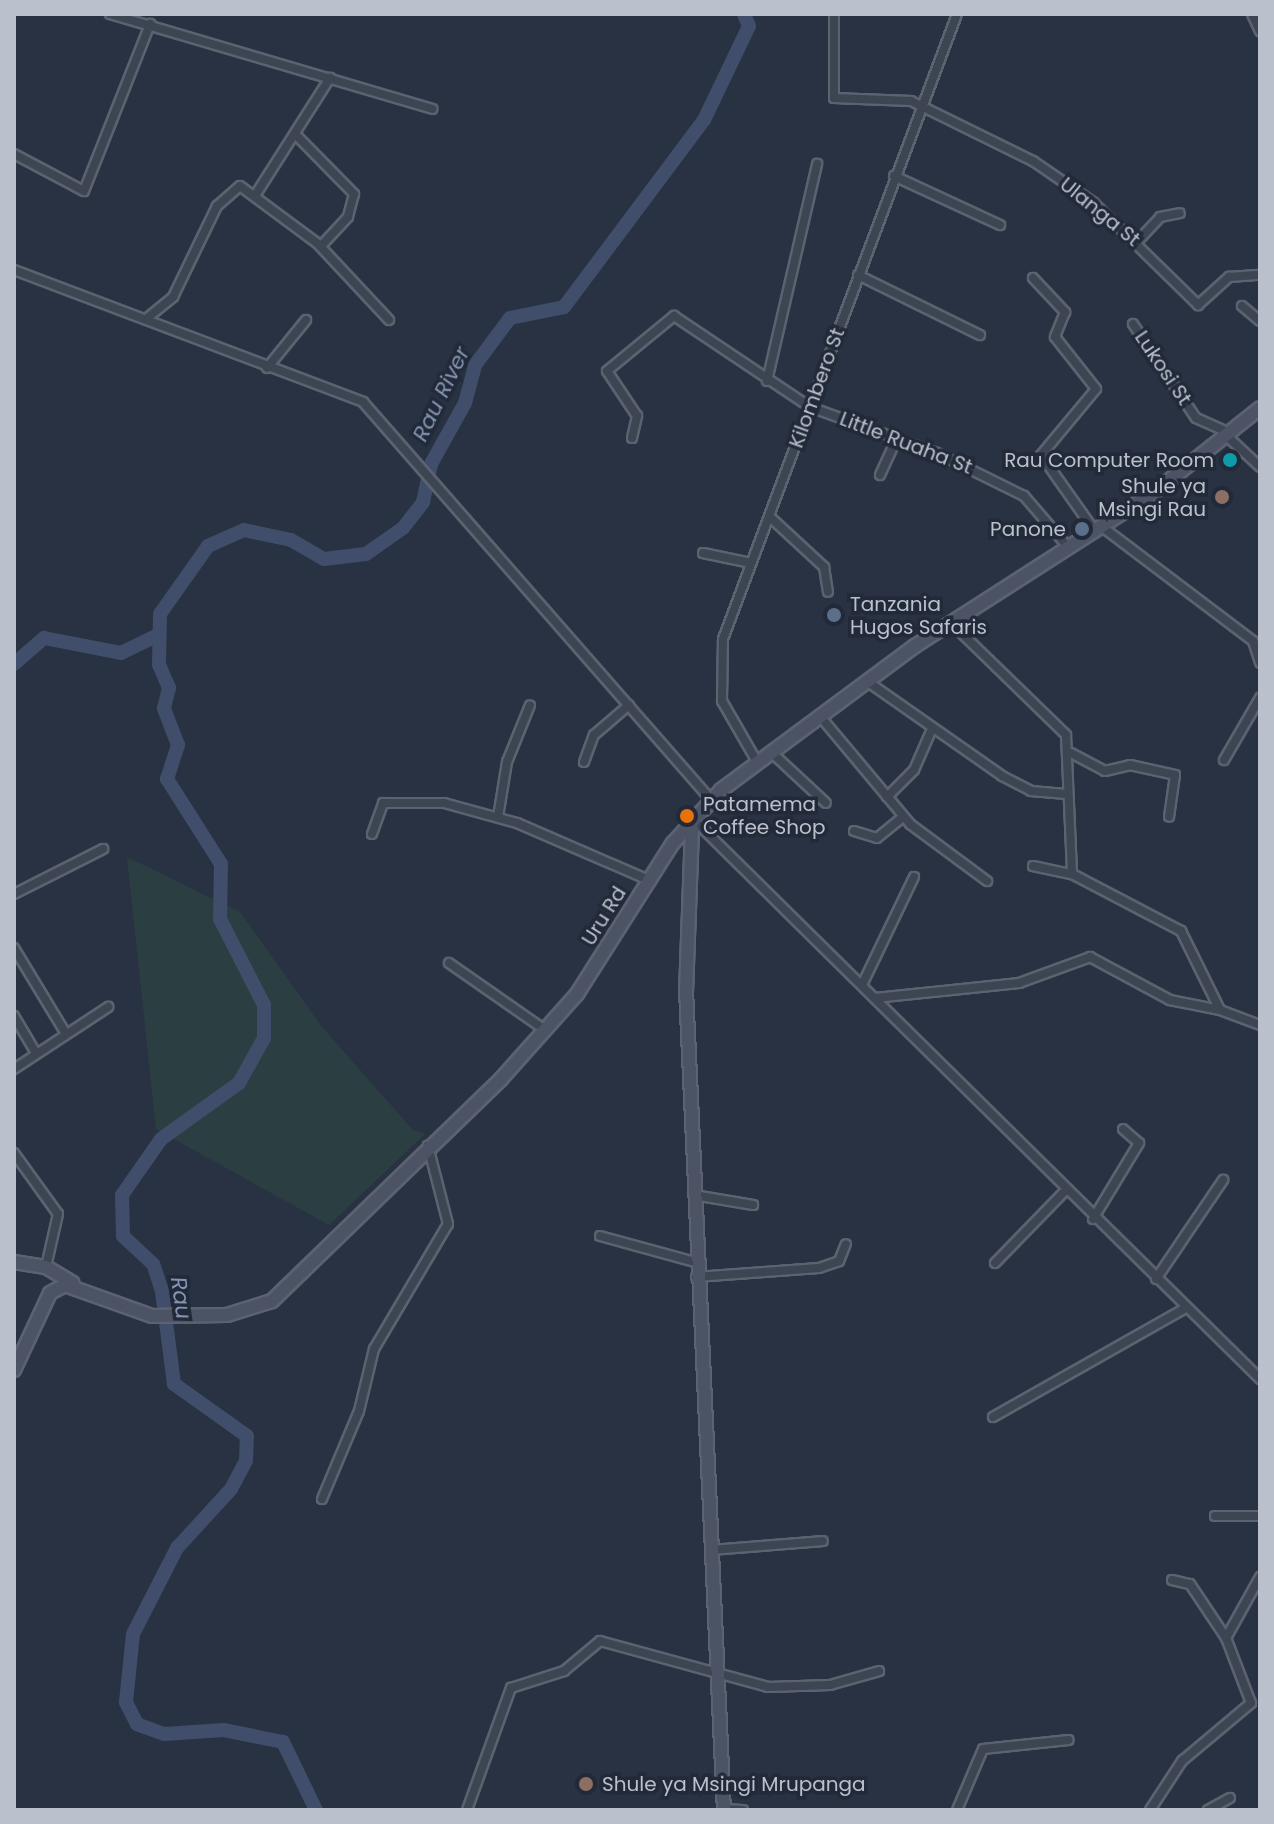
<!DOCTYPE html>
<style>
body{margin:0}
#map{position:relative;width:1274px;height:1824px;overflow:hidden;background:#293242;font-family:Poppins,sans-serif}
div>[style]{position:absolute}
.green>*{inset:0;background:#2b3f43}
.river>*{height:14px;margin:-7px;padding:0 7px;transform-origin:7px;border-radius:7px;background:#404e6b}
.roads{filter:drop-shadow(2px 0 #5b6270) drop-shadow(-2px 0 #5b6270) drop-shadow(0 2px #5b6270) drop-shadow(0 -2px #5b6270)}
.street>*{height:8px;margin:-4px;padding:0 4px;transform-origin:4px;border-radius:4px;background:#3d4452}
.secondary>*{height:12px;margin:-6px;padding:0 6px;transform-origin:6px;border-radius:6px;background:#4b5365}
.dots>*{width:22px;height:22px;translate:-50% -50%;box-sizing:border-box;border:4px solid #222938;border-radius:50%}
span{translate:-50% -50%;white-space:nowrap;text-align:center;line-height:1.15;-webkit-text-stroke:7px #222938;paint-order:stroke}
.street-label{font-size:20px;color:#bac0cc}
.poi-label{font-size:20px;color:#bac0cc}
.right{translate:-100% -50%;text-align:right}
.left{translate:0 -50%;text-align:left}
.water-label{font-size:22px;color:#8494b2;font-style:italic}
.frame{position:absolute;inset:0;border:16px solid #bac0cc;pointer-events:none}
</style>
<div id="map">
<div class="green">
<i style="clip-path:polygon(127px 857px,240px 912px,322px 1027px,413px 1130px,425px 1134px,329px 1225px,156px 1129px)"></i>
</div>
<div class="river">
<i style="left:14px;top:664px;width:40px;rotate:-41deg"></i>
<i style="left:44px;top:638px;width:78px;rotate:11deg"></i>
<i style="left:121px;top:653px;width:41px;rotate:-25.9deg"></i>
<i style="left:316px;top:1810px;width:76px;rotate:-115.9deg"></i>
<i style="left:283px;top:1742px;width:60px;rotate:-168.5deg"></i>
<i style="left:224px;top:1730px;width:60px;rotate:176.2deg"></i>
<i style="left:164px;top:1734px;width:29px;rotate:-160deg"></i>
<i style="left:137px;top:1724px;width:25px;rotate:-117deg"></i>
<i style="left:126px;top:1702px;width:68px;rotate:-84.1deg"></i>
<i style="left:133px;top:1634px;width:97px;rotate:-62.9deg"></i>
<i style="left:177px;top:1548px;width:80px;rotate:-47.5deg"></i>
<i style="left:231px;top:1489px;width:32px;rotate:-62deg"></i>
<i style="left:246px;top:1461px;width:25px;rotate:-88deg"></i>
<i style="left:247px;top:1436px;width:90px;rotate:-144.5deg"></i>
<i style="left:174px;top:1384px;width:94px;rotate:-97.4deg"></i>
<i style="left:162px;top:1291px;width:28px;rotate:-108deg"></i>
<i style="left:153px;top:1264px;width:41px;rotate:-137deg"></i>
<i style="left:123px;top:1236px;width:41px;rotate:-91.4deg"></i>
<i style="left:122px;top:1195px;width:68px;rotate:-55.1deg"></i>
<i style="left:161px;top:1139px;width:96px;rotate:-35.7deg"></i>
<i style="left:239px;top:1083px;width:51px;rotate:-60.9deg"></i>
<i style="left:264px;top:1038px;width:33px;rotate:-90deg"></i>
<i style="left:264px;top:1005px;width:97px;rotate:-117.1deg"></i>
<i style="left:220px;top:919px;width:55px;rotate:-89deg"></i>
<i style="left:221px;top:864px;width:101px;rotate:-122.4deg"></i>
<i style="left:167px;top:779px;width:36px;rotate:-72deg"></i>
<i style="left:178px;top:745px;width:40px;rotate:-111deg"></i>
<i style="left:164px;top:708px;width:21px;rotate:-76deg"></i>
<i style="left:169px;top:688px;width:25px;rotate:-113deg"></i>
<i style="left:159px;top:665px;width:51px;rotate:-88.9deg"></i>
<i style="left:160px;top:614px;width:83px;rotate:-54.8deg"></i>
<i style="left:208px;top:546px;width:39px;rotate:-24deg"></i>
<i style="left:244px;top:530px;width:48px;rotate:12deg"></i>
<i style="left:291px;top:540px;width:38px;rotate:30deg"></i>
<i style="left:324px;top:559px;width:42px;rotate:-6.8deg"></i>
<i style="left:366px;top:554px;width:45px;rotate:-35.1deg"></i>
<i style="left:403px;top:528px;width:33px;rotate:-52deg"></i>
<i style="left:423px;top:502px;width:39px;rotate:-78deg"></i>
<i style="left:431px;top:464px;width:70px;rotate:-60.9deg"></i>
<i style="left:465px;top:403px;width:39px;rotate:-75deg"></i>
<i style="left:475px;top:365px;width:59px;rotate:-53.3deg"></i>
<i style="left:510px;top:318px;width:55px;rotate:-11.5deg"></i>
<i style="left:564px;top:307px;width:234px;rotate:-53.2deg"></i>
<i style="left:704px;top:120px;width:104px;rotate:-64.4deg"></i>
<i style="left:749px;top:26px;width:13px;rotate:-113deg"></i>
</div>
<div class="roads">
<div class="street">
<i style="left:110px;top:14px;width:336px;rotate:16.4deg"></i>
<i style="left:834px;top:14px;width:84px;rotate:90deg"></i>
<i style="left:834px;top:98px;width:77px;rotate:2.2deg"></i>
<i style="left:911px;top:101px;width:136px;rotate:26.2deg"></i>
<i style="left:1033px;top:161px;width:74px;rotate:34.5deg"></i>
<i style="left:1094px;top:203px;width:146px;rotate:44.4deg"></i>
<i style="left:1198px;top:305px;width:42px;rotate:-42.1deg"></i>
<i style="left:1229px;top:277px;width:31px;rotate:-4deg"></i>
<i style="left:1252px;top:14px;width:19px;rotate:65deg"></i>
<i style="left:298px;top:137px;width:80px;rotate:45.5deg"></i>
<i style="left:354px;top:194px;width:24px;rotate:105deg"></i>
<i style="left:348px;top:217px;width:40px;rotate:133deg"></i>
<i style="left:14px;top:154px;width:79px;rotate:27.9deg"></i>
<i style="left:84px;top:191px;width:180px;rotate:-68.4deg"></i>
<i style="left:894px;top:176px;width:117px;rotate:24.8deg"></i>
<i style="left:256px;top:194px;width:138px;rotate:-57.5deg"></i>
<i style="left:1137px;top:242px;width:34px;rotate:-47deg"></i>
<i style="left:1160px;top:217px;width:20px;rotate:-11deg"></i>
<i style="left:14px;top:270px;width:373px;rotate:20.7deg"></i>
<i style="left:363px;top:402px;width:530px;rotate:48.82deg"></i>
<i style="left:858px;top:275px;width:136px;rotate:26.2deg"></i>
<i style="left:1033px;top:278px;width:47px;rotate:46.7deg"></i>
<i style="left:1065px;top:312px;width:27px;rotate:112deg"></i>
<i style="left:1055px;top:337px;width:66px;rotate:51.7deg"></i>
<i style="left:1096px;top:389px;width:86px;rotate:129.8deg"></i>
<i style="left:1041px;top:455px;width:92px;rotate:54.8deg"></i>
<i style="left:1242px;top:306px;width:23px;rotate:40deg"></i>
<i style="left:146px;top:319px;width:35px;rotate:-39deg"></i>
<i style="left:173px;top:297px;width:101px;rotate:-64.2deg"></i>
<i style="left:217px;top:206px;width:30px;rotate:-41deg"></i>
<i style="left:240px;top:186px;width:97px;rotate:36.6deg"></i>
<i style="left:318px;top:244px;width:104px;rotate:46.9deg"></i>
<i style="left:1133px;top:324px;width:113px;rotate:56.2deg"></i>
<i style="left:1196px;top:418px;width:39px;rotate:24deg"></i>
<i style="left:267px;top:368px;width:62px;rotate:-50.9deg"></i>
<i style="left:767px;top:381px;width:223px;rotate:-77deg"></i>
<i style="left:632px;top:438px;width:23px;rotate:-77deg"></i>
<i style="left:637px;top:416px;width:54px;rotate:-123.7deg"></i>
<i style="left:607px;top:371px;width:87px;rotate:-39.4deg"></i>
<i style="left:674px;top:316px;width:164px;rotate:33.8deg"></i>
<i style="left:810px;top:407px;width:135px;rotate:19.9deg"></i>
<i style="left:937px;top:453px;width:97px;rotate:26.3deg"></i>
<i style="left:1024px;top:496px;width:67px;rotate:49.2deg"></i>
<i style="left:1229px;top:438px;width:42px;rotate:43.1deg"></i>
<i style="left:880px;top:475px;width:41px;rotate:-65.3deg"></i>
<i style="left:770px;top:517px;width:74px;rotate:42.8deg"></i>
<i style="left:824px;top:567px;width:25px;rotate:81deg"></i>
<i style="left:1101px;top:526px;width:191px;rotate:37.1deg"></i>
<i style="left:1253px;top:641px;width:23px;rotate:72deg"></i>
<i style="left:703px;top:553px;width:49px;rotate:11.8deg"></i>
<i style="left:950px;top:622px;width:162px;rotate:44.2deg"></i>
<i style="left:1066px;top:735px;width:139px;rotate:87.5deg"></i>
<i style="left:1072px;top:874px;width:123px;rotate:27.6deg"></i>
<i style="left:1181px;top:931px;width:88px;rotate:63.7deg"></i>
<i style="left:1220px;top:1010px;width:43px;rotate:20.6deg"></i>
<i style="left:868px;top:682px;width:164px;rotate:35deg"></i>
<i style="left:1002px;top:776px;width:33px;rotate:27deg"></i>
<i style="left:1031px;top:791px;width:35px;rotate:5deg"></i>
<i style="left:819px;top:715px;width:142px;rotate:50.1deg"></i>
<i style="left:910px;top:824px;width:96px;rotate:36.5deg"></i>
<i style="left:770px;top:751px;width:76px;rotate:42.9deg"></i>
<i style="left:1071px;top:753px;width:38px;rotate:28deg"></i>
<i style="left:1105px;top:771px;width:26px;rotate:-13deg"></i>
<i style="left:1130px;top:765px;width:46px;rotate:12.5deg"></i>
<i style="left:1175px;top:775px;width:42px;rotate:98.1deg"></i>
<i style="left:756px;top:760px;width:68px;rotate:-120deg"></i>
<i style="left:722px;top:701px;width:62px;rotate:-89.1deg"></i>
<i style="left:723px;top:639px;width:667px;rotate:-69.47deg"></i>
<i style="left:1224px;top:760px;width:72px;rotate:-59.9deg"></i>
<i style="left:584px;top:762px;width:29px;rotate:-70deg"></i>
<i style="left:594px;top:735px;width:46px;rotate:-40.6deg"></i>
<i style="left:887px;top:797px;width:38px;rotate:-45deg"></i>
<i style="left:914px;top:770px;width:43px;rotate:-66.4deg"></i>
<i style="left:498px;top:817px;width:56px;rotate:-80.7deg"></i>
<i style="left:507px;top:762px;width:61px;rotate:-68deg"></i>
<i style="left:696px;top:822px;width:793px;rotate:44.64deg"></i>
<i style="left:854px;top:831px;width:24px;rotate:17deg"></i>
<i style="left:877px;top:838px;width:33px;rotate:-39deg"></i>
<i style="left:372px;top:834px;width:33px;rotate:-70deg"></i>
<i style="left:383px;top:803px;width:61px"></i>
<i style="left:444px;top:803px;width:76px;rotate:15.3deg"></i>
<i style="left:517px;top:823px;width:146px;rotate:23.4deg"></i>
<i style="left:1033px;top:866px;width:40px;rotate:12deg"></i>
<i style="left:14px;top:894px;width:100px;rotate:-26.8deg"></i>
<i style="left:14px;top:948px;width:100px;rotate:58.8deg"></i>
<i style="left:449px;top:963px;width:117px;rotate:34.9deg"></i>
<i style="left:862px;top:985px;width:120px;rotate:-64.3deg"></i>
<i style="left:875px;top:998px;width:145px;rotate:-5.9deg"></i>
<i style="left:1019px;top:983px;width:76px;rotate:-20.1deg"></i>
<i style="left:1090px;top:957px;width:91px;rotate:28.3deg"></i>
<i style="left:1170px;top:1000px;width:51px;rotate:11.3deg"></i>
<i style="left:14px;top:1016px;width:43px;rotate:59.3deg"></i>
<i style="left:14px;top:1069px;width:113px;rotate:-33.4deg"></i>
<i style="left:14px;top:1153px;width:75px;rotate:54.2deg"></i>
<i style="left:58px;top:1214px;width:54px;rotate:102.8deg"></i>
<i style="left:694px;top:1195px;width:60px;rotate:9.6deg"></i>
<i style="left:1093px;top:1219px;width:89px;rotate:-58.8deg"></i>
<i style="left:1139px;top:1143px;width:21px;rotate:-139deg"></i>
<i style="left:600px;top:1236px;width:98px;rotate:15.3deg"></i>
<i style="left:995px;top:1263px;width:100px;rotate:-45.8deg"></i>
<i style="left:696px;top:1277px;width:123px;rotate:-4.2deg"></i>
<i style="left:819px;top:1268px;width:21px;rotate:-19deg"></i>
<i style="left:839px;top:1261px;width:18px;rotate:-68deg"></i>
<i style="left:1156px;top:1279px;width:120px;rotate:-55.9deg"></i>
<i style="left:993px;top:1417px;width:222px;rotate:-29.5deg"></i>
<i style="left:322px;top:1499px;width:95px;rotate:-67.2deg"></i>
<i style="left:359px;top:1411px;width:64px;rotate:-76.4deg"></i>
<i style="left:374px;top:1349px;width:145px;rotate:-59.4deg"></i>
<i style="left:448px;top:1224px;width:81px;rotate:-104.4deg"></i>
<i style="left:1215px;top:1516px;width:45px"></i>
<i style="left:712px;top:1550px;width:111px;rotate:-4.6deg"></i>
<i style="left:1172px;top:1580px;width:18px;rotate:13deg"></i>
<i style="left:1190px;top:1584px;width:65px;rotate:56.3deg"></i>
<i style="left:724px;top:1809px;width:19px;rotate:3deg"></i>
<i style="left:467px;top:1810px;width:130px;rotate:-70.2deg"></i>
<i style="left:511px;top:1688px;width:56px;rotate:-17.8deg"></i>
<i style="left:564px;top:1671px;width:47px;rotate:-39.8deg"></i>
<i style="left:600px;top:1641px;width:174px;rotate:15.3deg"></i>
<i style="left:768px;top:1687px;width:62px;rotate:-1.8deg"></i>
<i style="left:830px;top:1685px;width:51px;rotate:-15.9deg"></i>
<i style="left:957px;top:1810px;width:66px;rotate:-66.9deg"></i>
<i style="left:983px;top:1749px;width:86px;rotate:-6deg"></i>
<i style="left:1150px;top:1810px;width:59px;rotate:-56.9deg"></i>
<i style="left:1182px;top:1761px;width:90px;rotate:-40deg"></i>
<i style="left:1251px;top:1703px;width:70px;rotate:-111deg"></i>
<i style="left:1226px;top:1638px;width:70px;rotate:-60.9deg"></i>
<i style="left:1208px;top:1810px;width:25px;rotate:-29deg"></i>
</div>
<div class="secondary">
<i style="left:692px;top:829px;width:161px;rotate:92.1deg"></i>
<i style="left:686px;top:990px;width:821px;rotate:87.35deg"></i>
<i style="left:14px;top:1262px;width:32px;rotate:9deg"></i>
<i style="left:46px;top:1267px;width:31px;rotate:31deg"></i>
<i style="left:14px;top:1370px;width:85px;rotate:-64.9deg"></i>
<i style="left:50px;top:1293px;width:17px;rotate:-28deg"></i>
<i style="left:65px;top:1285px;width:92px;rotate:19.6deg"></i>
<i style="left:152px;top:1316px;width:75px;rotate:-0.8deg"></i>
<i style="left:227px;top:1315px;width:47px;rotate:-17.3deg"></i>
<i style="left:272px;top:1301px;width:319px;rotate:-44.1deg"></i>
<i style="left:501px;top:1079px;width:114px;rotate:-48.2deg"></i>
<i style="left:577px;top:994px;width:179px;rotate:-57.6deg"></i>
<i style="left:673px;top:843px;width:72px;rotate:-47.8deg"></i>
<i style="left:721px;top:790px;width:242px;rotate:-36.6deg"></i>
<i style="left:915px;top:646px;width:282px;rotate:-32.7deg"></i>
<i style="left:1152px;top:494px;width:138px;rotate:-38.5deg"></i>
</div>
</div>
<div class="dots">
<i style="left:1230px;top:460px;background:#0f9aa8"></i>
<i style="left:1222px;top:497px;background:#8d6e63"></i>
<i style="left:1082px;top:529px;background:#5c6f8a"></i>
<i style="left:834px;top:615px;background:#5c6f8a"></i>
<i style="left:687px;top:816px;background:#e8710a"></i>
<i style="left:586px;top:1784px;background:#8d6e63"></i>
</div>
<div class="street-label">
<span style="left:1100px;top:212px;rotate:39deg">Ulanga St</span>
<span style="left:1163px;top:368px;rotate:56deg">Lukosi St</span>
<span style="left:817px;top:388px;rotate:-70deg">Kilombero St</span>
<span style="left:906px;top:443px;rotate:21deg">Little Ruaha St</span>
<span style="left:604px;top:916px;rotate:-58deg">Uru Rd</span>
</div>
<div class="poi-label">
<span class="right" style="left:1214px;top:460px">Rau Computer Room</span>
<span class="right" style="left:1206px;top:498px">Shule ya<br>Msingi Rau</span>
<span class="right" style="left:1066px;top:529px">Panone</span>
<span class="left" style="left:850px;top:616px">Tanzania<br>Hugos Safaris</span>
<span class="left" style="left:703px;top:816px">Patamema<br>Coffee Shop</span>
<span class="left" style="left:602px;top:1784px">Shule ya Msingi Mrupanga</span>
</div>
<div class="water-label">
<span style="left:441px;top:394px;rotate:-64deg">Rau River</span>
<span style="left:181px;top:1298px;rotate:82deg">Rau</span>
</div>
<div class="frame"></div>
</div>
